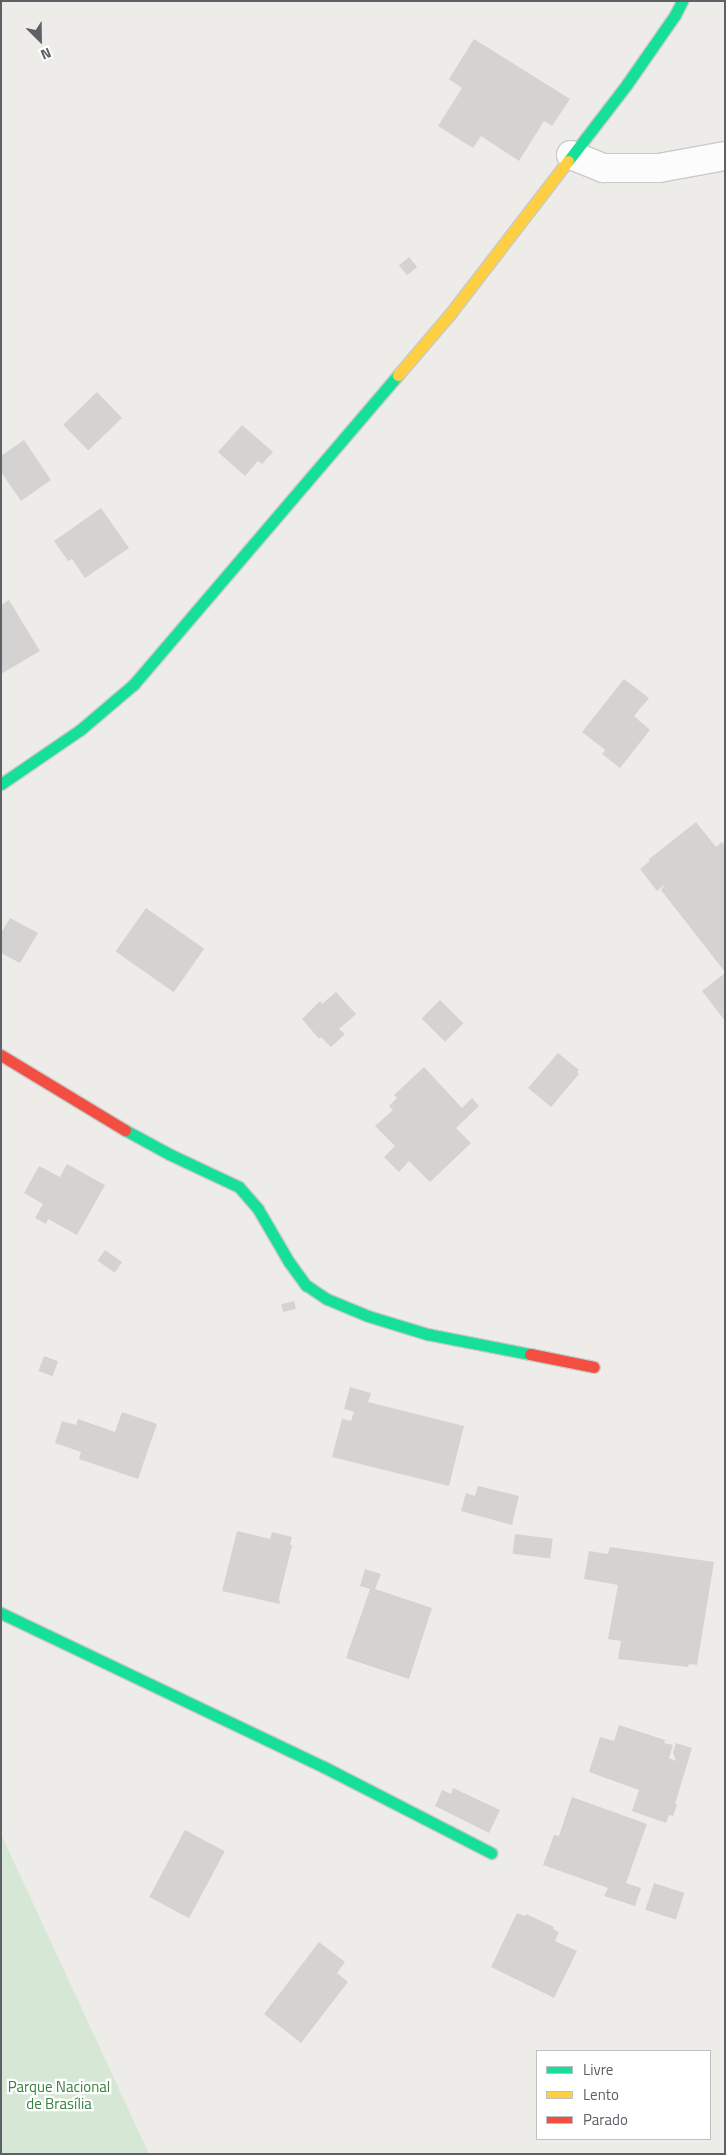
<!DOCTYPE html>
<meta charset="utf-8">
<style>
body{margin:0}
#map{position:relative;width:726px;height:2155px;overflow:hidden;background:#edece8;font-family:"Titillium Web",sans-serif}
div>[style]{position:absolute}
.green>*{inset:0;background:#d6e8d5}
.building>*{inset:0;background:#d4d3d1;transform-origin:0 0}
.roads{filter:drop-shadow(1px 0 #c9caca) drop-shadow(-1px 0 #c9caca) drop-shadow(0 1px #c9caca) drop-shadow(0 -1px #c9caca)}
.street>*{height:28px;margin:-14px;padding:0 14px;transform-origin:14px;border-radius:14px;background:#fcfcfc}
.fast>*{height:11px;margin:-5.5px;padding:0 5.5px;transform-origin:5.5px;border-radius:5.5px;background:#16e098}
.slow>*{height:11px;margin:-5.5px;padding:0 5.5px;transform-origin:5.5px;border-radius:5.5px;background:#ffcf43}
.jam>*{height:11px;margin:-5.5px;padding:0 5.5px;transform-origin:5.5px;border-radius:5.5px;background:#f24e42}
span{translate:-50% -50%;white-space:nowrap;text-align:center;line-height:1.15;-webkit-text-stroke:4.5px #fff;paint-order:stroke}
.park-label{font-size:15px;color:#38823f}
.frame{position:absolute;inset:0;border:2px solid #5d6166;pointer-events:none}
.legend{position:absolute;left:536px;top:2050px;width:175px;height:90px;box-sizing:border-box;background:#fff;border:1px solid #bec0c2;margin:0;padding:6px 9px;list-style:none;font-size:15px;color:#5d6166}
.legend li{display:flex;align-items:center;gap:10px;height:25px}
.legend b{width:25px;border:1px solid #bec0c2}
.north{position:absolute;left:15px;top:15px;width:50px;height:50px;-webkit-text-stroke:4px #fff;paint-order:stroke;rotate:157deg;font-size:14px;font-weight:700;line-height:20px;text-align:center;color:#5d6166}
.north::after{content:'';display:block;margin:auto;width:18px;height:22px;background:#5d6166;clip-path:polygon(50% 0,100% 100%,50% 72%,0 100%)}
</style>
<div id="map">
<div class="green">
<i style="clip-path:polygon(1px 1834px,149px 2154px,1px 2154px)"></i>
</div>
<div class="building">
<i style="clip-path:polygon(474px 39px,570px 99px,552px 126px,544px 121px,519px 161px,481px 136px,473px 148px,438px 126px,462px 88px,449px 79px)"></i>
<i style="left:409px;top:257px;width:13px;height:13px;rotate:51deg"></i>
<i style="left:97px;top:392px;width:36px;height:47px;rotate:46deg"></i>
<i style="clip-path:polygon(242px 425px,273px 452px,262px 464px,258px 461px,245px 476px,218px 452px)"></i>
<i style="clip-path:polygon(24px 440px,51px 480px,21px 501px,1px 472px,1px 456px)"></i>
<i style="clip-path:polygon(101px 508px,129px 548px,85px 578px,72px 559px,68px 561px,54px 541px)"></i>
<i style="clip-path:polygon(9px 600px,40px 651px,1px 674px,1px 605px)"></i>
<i style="clip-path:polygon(624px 679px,649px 698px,634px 716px,650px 730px,620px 768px,602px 754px,605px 750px,582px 732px)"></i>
<i style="clip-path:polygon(696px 822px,716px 847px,722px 842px,725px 846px,725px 972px,661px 890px,665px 884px,657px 891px,640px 869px,650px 861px,648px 860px)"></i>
<i style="left:146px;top:908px;width:71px;height:53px;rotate:35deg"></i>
<i style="clip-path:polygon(10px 918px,38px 933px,20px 963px,1px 953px,1px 933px)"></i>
<i style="clip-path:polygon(725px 973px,725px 1021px,702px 991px)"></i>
<i style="clip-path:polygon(336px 992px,356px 1014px,339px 1029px,345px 1034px,331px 1047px,321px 1037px,319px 1039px,302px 1019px,320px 1001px,322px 1004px)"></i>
<i style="left:440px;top:1000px;width:33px;height:26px;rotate:45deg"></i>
<i style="clip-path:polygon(558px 1053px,579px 1070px,577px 1072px,579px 1074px,551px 1107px,528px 1088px)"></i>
<i style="clip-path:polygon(424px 1067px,462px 1108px,472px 1098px,479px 1106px,456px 1128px,471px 1143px,430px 1182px,409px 1161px,399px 1172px,384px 1157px,395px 1146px,375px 1126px,393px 1110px,389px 1106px,397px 1098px,394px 1095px)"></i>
<i style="clip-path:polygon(67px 1164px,105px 1185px,77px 1235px,48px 1219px,46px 1224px,35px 1218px,43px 1204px,24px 1193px,39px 1166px,60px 1177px)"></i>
<i style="left:105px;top:1250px;width:21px;height:13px;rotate:35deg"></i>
<i style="left:294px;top:1301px;width:8px;height:13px;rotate:76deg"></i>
<i style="left:44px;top:1356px;width:15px;height:16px;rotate:20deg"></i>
<i style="clip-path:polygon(350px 1387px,371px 1393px,368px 1402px,464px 1426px,449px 1486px,332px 1457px,342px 1419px,351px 1421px,354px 1412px,344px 1409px)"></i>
<i style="clip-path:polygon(122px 1412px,157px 1424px,138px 1479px,79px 1459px,81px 1452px,55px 1443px,62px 1421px,76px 1425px,78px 1419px,115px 1432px)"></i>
<i style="clip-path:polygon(478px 1486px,519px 1496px,512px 1525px,461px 1511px,466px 1493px,475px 1496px)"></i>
<i style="clip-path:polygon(237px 1531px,270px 1539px,272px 1532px,292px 1537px,290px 1544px,292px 1546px,279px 1598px,280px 1604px,222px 1591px)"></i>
<i style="left:515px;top:1534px;width:38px;height:20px;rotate:7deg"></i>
<i style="clip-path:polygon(610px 1547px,714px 1562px,697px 1665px,689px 1664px,688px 1667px,618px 1659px,621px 1641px,608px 1639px,618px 1585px,584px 1579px,589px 1551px,608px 1554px)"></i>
<i style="clip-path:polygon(365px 1569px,381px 1574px,375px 1589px,432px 1608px,409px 1679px,346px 1658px,370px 1589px,360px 1586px)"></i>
<i style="clip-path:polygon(619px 1725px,665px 1740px,664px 1743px,673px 1745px,669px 1758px,676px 1761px,673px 1753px,676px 1743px,692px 1748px,675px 1804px,677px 1805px,673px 1816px,669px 1815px,666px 1823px,632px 1811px,639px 1790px,589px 1772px,600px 1737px,614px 1741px)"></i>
<i style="clip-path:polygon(453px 1788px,500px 1810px,489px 1833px,435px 1806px,442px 1790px,451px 1794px)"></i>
<i style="clip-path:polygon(572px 1797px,647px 1824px,626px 1883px,641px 1888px,635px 1906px,604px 1896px,608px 1888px,543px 1865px,554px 1835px,559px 1836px)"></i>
<i style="left:185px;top:1830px;width:45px;height:76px;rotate:28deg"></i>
<i style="left:654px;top:1883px;width:32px;height:28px;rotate:18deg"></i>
<i style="clip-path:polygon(517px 1913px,525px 1916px,526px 1914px,554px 1927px,553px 1929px,559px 1932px,555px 1941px,577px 1951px,554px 1998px,491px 1967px)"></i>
<i style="clip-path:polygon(319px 1942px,345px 1962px,337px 1973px,348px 1982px,301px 2043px,264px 2014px)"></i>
</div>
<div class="roads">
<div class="street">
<i style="left:571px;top:155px;width:35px;rotate:22deg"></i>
<i style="left:603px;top:168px;width:56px"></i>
<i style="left:659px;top:168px;width:67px;rotate:-10.3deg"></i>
</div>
<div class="fast">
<i style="left:568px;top:161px;width:97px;rotate:-52.5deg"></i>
<i style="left:627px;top:84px;width:84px;rotate:-55.2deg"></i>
<i style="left:675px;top:15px;width:16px;rotate:-63deg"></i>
<i style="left:1px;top:784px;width:96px;rotate:-34.4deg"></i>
<i style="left:80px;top:730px;width:71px;rotate:-40.4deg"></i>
<i style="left:134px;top:684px;width:406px;rotate:-49.5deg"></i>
<i style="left:125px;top:1130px;width:50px;rotate:28.6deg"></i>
<i style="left:169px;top:1154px;width:77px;rotate:25.2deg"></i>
<i style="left:239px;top:1187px;width:29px;rotate:49deg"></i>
<i style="left:258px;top:1209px;width:61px;rotate:59.7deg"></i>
<i style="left:289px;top:1262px;width:29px;rotate:54deg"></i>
<i style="left:306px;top:1285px;width:25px;rotate:34deg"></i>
<i style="left:327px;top:1299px;width:44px;rotate:22.5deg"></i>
<i style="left:368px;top:1316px;width:62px;rotate:17deg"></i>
<i style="left:427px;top:1334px;width:105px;rotate:11deg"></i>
<i style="left:1px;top:1613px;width:358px;rotate:25.5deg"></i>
<i style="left:324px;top:1767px;width:188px;rotate:27.2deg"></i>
</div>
<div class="slow">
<i style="left:398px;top:375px;width:80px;rotate:-49.6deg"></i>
<i style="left:450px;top:314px;width:193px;rotate:-52.4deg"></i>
</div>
<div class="jam">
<i style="left:1px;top:1055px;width:145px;rotate:31.2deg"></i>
<i style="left:530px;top:1354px;width:65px;rotate:11.5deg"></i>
</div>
</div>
<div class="park-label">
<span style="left:59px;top:2095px">Parque Nacional<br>de Brasília</span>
</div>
<div class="frame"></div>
<ul class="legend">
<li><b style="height:6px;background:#16e098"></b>Livre</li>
<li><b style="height:6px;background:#ffcf43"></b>Lento</li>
<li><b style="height:6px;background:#f24e42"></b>Parado</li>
</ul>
<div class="north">N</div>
</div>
